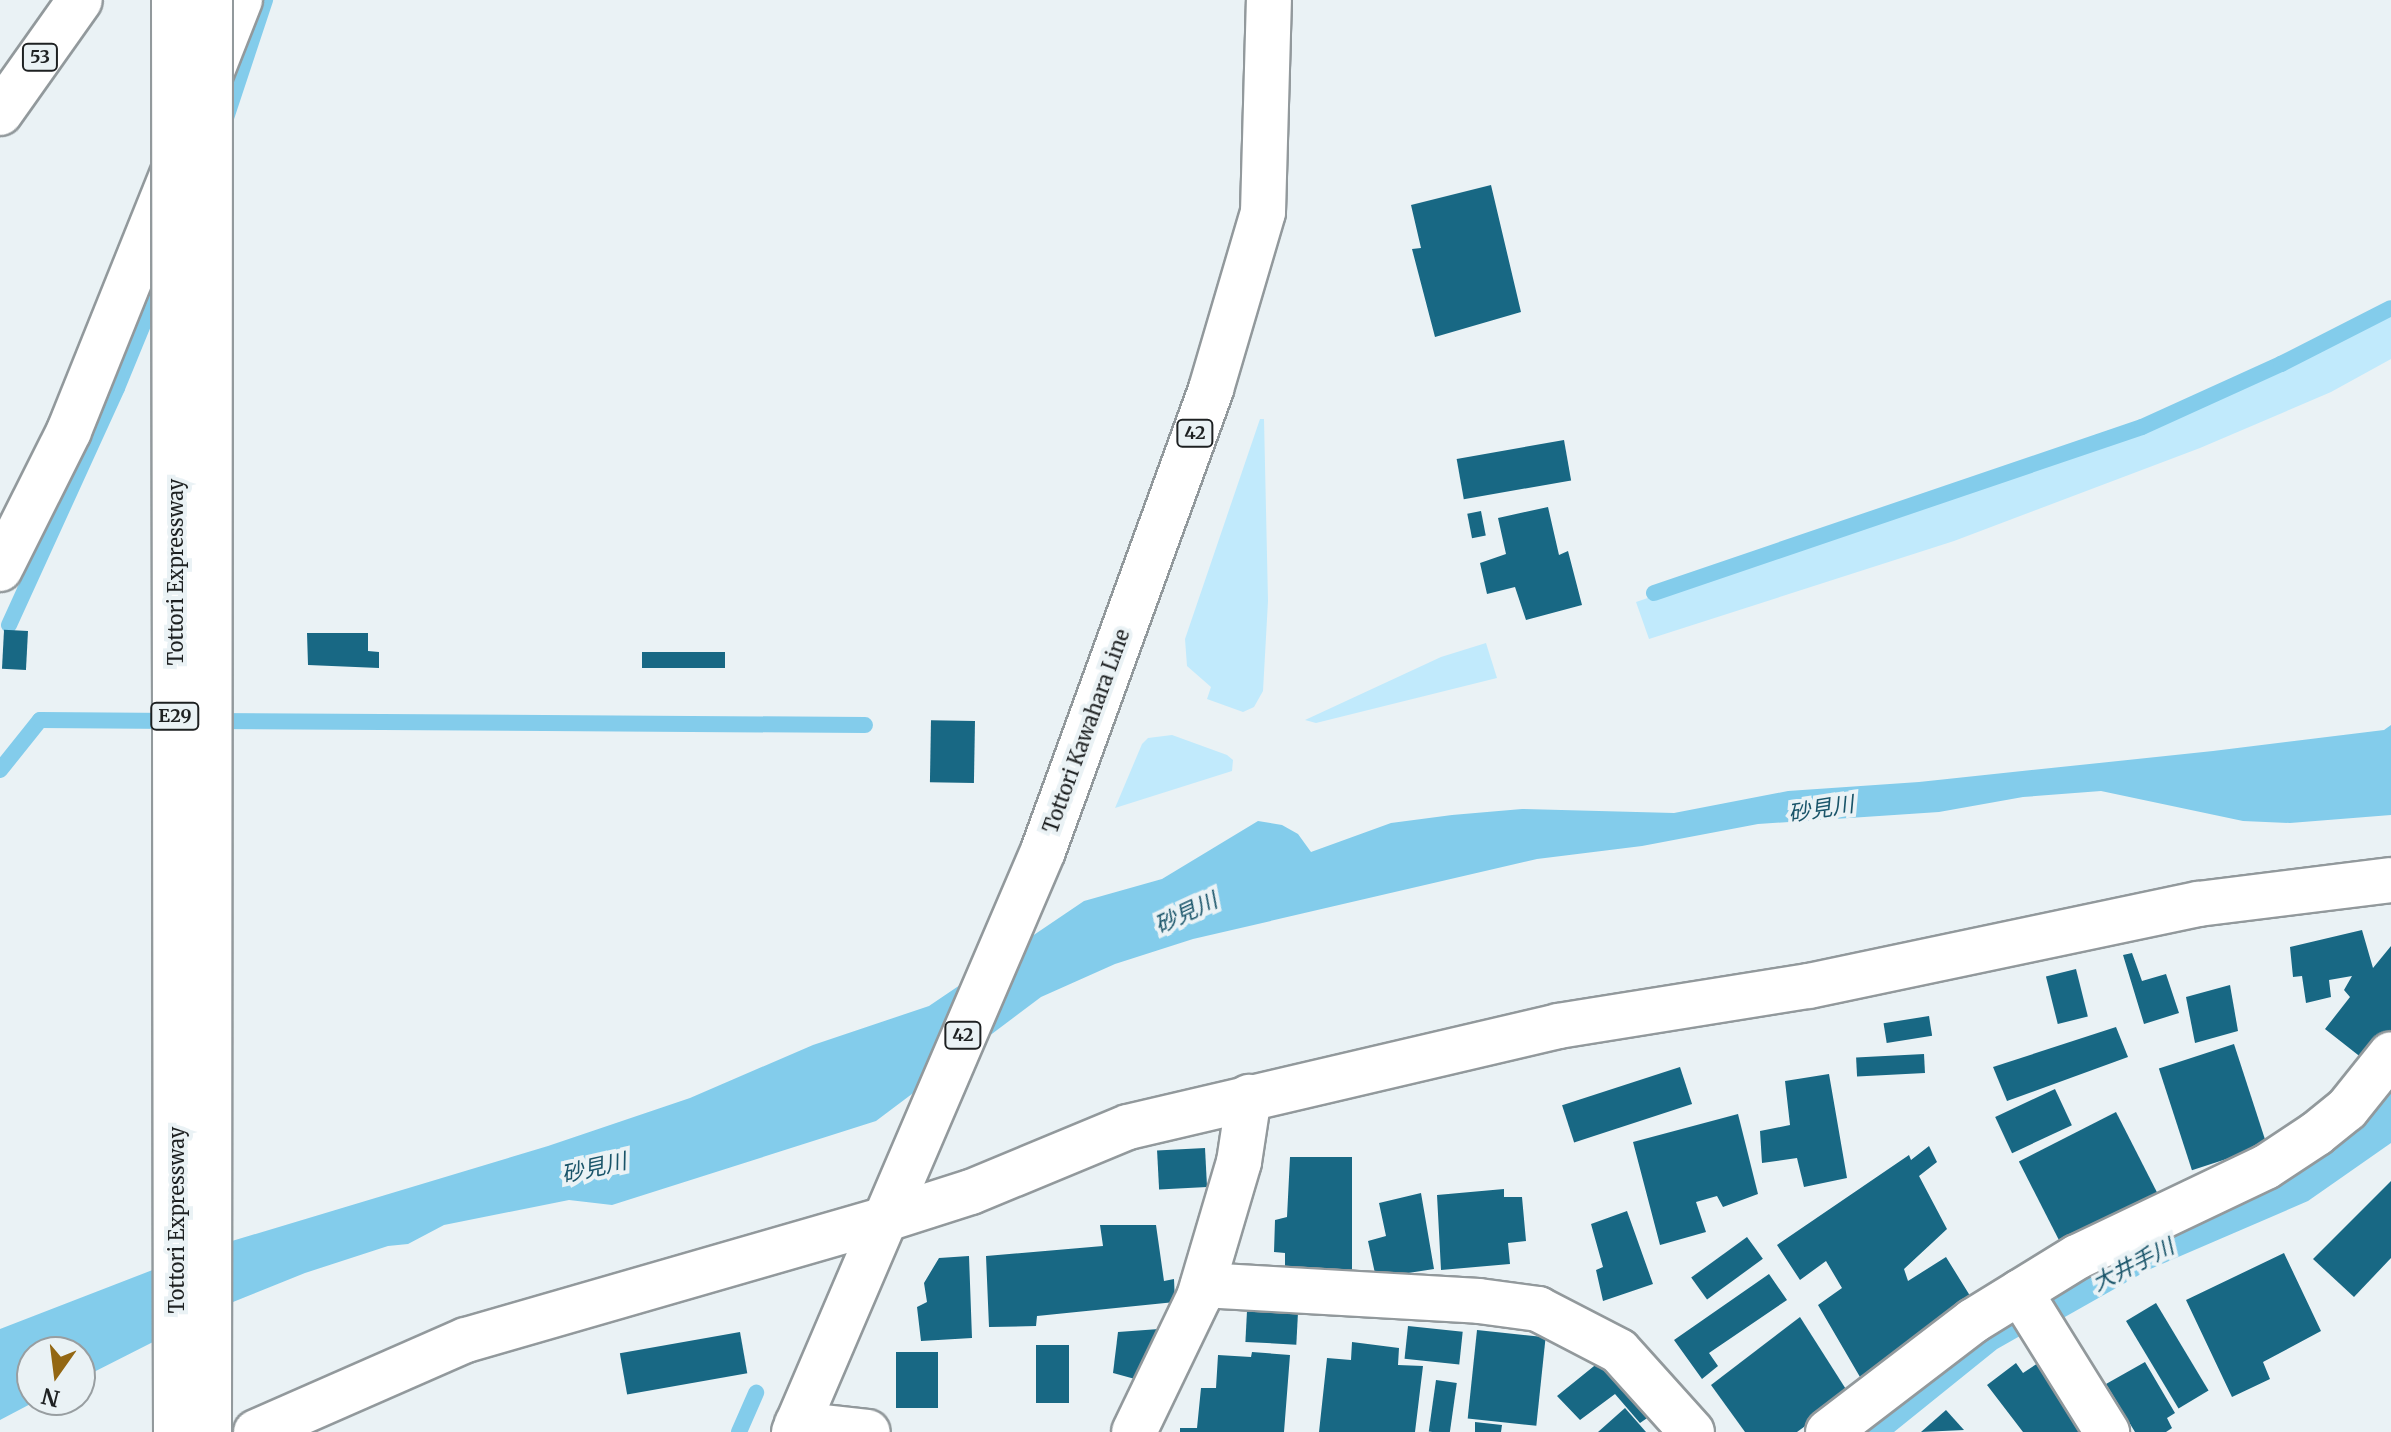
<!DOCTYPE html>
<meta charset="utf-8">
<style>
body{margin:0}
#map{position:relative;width:2391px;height:1432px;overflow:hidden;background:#eaf2f5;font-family:Merriweather,"Noto Sans JP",serif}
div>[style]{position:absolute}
.green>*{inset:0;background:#c1eafc}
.water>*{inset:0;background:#83cceb}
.stream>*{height:16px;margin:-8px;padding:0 8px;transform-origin:8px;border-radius:8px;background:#83cceb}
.building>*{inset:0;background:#186884;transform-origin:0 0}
.roads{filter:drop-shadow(2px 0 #92999c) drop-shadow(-2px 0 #92999c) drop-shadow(0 2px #92999c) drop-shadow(0 -2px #92999c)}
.minor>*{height:44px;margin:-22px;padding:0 22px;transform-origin:22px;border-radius:22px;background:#fff}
.major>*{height:44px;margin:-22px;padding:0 22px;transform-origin:22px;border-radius:22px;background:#fff}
.highway>*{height:44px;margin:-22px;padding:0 22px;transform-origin:22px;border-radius:22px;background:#fff}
.bridges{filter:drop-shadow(2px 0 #92999c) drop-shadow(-2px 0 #92999c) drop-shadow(0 2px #92999c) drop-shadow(0 -2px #92999c)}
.highway-bridge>*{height:44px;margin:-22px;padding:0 22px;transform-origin:22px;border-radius:22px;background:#fff}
span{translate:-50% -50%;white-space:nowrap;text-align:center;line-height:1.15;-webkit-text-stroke:8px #eaf2f5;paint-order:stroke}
.shield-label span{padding:2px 6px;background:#eaf2f5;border:2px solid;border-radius:6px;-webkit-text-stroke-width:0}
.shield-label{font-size:18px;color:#1e2122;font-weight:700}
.street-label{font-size:20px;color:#1e2122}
.water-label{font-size:22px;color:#195469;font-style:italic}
.north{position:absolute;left:16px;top:1336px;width:80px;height:80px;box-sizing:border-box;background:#eaf2f5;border:2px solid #989ea1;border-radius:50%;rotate:194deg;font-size:22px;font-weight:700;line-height:32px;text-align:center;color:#1e2122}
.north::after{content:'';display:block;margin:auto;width:28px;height:36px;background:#936713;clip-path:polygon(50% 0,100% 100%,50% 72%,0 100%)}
</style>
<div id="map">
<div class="green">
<i style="clip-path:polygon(2391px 313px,2391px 359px,2331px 392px,2200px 448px,1954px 541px,1649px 639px,1636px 602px,2146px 429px,2284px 368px)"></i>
<i style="clip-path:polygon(1260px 419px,1264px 419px,1268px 601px,1263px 691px,1254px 707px,1243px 712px,1207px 699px,1211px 687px,1187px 666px,1185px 639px)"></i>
<i style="clip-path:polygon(1486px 643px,1497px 678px,1316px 723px,1305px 720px,1441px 657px)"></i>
<i style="clip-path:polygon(1172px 735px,1227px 755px,1233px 760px,1232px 771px,1115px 808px,1142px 744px,1148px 738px)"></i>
</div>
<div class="water">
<i style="clip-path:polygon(2391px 725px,2391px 815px,2290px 823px,2243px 821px,2101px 791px,2023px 797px,1939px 812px,1758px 824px,1642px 846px,1537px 859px,1193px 939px,1115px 964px,1041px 997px,876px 1121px,612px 1205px,569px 1200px,444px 1225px,408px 1244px,388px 1246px,305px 1273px,228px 1304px,80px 1379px,80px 1352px,32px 1352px,32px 1400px,38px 1400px,0 1420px,0 1329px,212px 1247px,548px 1146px,690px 1098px,813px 1045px,929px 1006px,1084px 901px,1162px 879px,1258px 821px,1282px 825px,1298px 834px,1311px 852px,1391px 823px,1452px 815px,1522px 809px,1674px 813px,1788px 791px,1919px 782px,2213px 751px,2384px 730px)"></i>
<i style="clip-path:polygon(2391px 1081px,2391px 1143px,2308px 1201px,2148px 1270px,2056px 1322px,2027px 1332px,1997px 1349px,1894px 1432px,1853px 1432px,2048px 1286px)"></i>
</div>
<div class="stream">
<i style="left:224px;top:124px;width:131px;rotate:-71.7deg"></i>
<i style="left:1654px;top:593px;width:515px;rotate:-18.79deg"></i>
<i style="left:2142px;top:427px;width:153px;rotate:-24.4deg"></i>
<i style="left:2281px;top:364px;width:123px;rotate:-27deg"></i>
<i style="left:9px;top:625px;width:260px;rotate:-65.5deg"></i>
<i style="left:117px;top:388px;width:113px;rotate:-67.7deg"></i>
<i style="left:210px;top:721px;width:655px;rotate:0.35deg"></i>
<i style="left:0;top:770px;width:64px;rotate:-51.3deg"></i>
<i style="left:40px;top:720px;width:135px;rotate:0.4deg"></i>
<i style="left:739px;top:1432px;width:43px;rotate:-66.4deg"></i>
</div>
<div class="building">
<i style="clip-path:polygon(1491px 185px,1521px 312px,1435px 337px,1412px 249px,1421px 248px,1411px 205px)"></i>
<i style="left:1564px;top:440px;width:41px;height:109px;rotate:80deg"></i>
<i style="clip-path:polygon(1548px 507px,1559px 555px,1568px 551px,1582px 605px,1526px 620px,1515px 587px,1487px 594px,1480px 563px,1506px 554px,1498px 518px)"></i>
<i style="left:1481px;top:511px;width:25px;height:14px;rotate:79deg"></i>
<i style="left:28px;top:631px;width:39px;height:24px;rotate:93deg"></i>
<i style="clip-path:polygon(307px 633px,368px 633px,368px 651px,379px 652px,379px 668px,308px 665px)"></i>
<i style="left:642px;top:652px;width:83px;height:16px"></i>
<i style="left:975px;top:721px;width:62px;height:44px;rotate:91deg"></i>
<i style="clip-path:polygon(2362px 930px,2373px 968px,2391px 946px,2391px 1031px,2367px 1062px,2325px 1029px,2350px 997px,2344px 990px,2352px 976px,2329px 980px,2331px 997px,2306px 1003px,2302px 976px,2293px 977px,2290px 947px)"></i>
<i style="clip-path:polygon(2132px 953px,2142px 981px,2166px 974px,2179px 1013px,2144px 1024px,2123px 955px)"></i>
<i style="left:2076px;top:969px;width:49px;height:31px;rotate:76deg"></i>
<i style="clip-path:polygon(2230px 985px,2238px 1031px,2195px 1043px,2186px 997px)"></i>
<i style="left:1929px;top:1016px;width:20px;height:46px;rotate:81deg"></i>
<i style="clip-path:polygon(2116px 1027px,2128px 1057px,2007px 1101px,1993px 1067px)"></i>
<i style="left:2234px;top:1044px;width:107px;height:79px;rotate:72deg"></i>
<i style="left:1924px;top:1054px;width:19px;height:68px;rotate:87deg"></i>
<i style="left:1680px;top:1067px;width:39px;height:124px;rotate:72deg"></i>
<i style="clip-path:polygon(1829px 1074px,1847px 1178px,1804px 1187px,1797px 1158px,1762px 1163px,1760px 1131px,1790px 1125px,1785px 1081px)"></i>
<i style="left:2055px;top:1089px;width:40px;height:66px;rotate:65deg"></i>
<i style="left:2116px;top:1112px;width:93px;height:109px;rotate:63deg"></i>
<i style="clip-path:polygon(1738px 1114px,1758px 1194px,1723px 1207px,1717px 1196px,1696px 1202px,1706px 1232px,1660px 1245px,1633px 1142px)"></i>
<i style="clip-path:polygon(1929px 1146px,1937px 1162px,1919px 1176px,1947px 1229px,1904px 1269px,1908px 1281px,1946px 1257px,1972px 1299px,1860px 1377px,1818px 1305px,1842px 1288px,1826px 1261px,1800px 1280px,1777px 1245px,1909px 1155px,1911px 1160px)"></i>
<i style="left:1205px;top:1148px;width:39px;height:48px;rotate:87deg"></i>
<i style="clip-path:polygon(1290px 1157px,1352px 1157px,1352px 1272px,1285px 1271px,1285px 1253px,1274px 1252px,1275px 1220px,1287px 1217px)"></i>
<i style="clip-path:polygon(2391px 1181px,2391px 1258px,2354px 1297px,2313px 1259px)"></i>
<i style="clip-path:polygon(1504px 1189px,1504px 1197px,1522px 1197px,1526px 1241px,1508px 1243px,1510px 1264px,1441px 1270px,1437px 1195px)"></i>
<i style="clip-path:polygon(1421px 1193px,1434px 1269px,1376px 1278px,1368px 1241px,1386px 1236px,1379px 1203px)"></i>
<i style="clip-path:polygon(1627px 1211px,1653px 1284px,1603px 1301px,1596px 1270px,1603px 1267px,1591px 1224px)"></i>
<i style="clip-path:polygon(1100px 1225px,1156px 1225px,1164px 1281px,1174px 1279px,1175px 1302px,1037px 1316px,1036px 1326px,989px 1327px,986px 1256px,1103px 1246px)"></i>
<i style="left:1747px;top:1237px;width:27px;height:69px;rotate:54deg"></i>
<i style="clip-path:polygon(2284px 1253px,2321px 1331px,2263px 1362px,2270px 1379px,2232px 1397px,2186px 1300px)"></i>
<i style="clip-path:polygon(969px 1256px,972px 1338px,921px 1341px,917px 1307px,927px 1302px,924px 1283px,939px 1258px)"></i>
<i style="clip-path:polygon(1769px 1274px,1787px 1300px,1709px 1353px,1718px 1366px,1702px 1379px,1674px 1340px)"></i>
<i style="left:2156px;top:1303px;width:102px;height:35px;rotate:59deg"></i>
<i style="left:1247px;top:1311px;width:51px;height:31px;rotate:3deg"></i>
<i style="clip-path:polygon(1800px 1317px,1849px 1394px,1797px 1432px,1745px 1432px,1711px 1385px)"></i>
<i style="left:1408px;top:1326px;width:55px;height:33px;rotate:6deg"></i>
<i style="clip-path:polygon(1159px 1329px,1135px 1379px,1113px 1373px,1118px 1332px)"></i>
<i style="left:1477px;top:1330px;width:69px;height:89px;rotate:6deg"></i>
<i style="left:740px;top:1332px;width:42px;height:122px;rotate:80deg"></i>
<i style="clip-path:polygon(1352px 1342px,1399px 1348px,1398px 1365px,1423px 1366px,1415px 1432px,1319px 1432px,1327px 1358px,1351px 1360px)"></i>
<i style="left:1036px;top:1345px;width:33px;height:58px"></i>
<i style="left:896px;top:1352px;width:42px;height:56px"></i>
<i style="clip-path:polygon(1252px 1352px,1290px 1355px,1284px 1432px,1180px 1432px,1180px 1428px,1197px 1428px,1201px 1388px,1216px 1388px,1218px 1355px,1251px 1357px)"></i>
<i style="clip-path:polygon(1604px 1358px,1653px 1414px,1640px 1423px,1615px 1394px,1580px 1420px,1557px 1396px)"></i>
<i style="clip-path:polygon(2145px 1362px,2175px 1413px,2167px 1418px,2172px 1428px,2166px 1432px,2135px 1432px,2106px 1384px)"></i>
<i style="clip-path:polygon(2016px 1363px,2023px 1373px,2038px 1363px,2092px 1432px,2023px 1432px,1987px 1385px)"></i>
<i style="left:1436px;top:1380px;width:21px;height:52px;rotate:8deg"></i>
<i style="clip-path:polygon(1625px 1408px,1646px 1432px,1598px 1432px)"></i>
<i style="clip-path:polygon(1946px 1410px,1964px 1430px,1921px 1432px)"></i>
<i style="clip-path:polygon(1475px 1422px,1502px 1425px,1501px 1432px,1475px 1432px)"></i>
</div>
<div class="roads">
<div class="minor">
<i style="left:210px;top:76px;width:82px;rotate:-68.5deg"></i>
<i style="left:0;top:569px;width:154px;rotate:-63.4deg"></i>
<i style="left:69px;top:431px;width:281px;rotate:-68.1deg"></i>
<i style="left:1203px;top:1285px;width:276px;rotate:3.3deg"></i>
<i style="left:1479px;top:1301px;width:60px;rotate:7.7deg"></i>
<i style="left:1538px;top:1309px;width:91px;rotate:27.4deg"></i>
<i style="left:1619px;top:1351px;width:109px;rotate:48deg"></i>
<i style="left:2020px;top:1292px;width:165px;rotate:58.1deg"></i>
<i style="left:797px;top:1424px;width:71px;rotate:6.4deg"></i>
<i style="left:256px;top:1432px;width:229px;rotate:-23.7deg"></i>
<i style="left:466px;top:1340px;width:434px;rotate:-16.1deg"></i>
<i style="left:883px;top:1220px;width:92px;rotate:-17.7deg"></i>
<i style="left:971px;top:1192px;width:170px;rotate:-22.5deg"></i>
<i style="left:1128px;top:1127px;width:442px;rotate:-13.2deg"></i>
<i style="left:1558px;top:1026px;width:254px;rotate:-9.1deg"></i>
<i style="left:1809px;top:986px;width:398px;rotate:-11.9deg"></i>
<i style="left:2198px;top:904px;width:194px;rotate:-7.1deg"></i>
<i style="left:1134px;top:1432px;width:150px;rotate:-64.3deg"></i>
<i style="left:1199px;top:1297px;width:141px;rotate:-73.5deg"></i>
<i style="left:1239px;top:1162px;width:66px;rotate:-81.3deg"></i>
<i style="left:1828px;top:1432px;width:183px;rotate:-37.4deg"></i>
<i style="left:1973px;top:1321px;width:122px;rotate:-31.6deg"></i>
<i style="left:2077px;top:1257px;width:209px;rotate:-25.5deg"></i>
<i style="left:2266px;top:1167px;width:60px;rotate:-33.4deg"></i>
<i style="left:2316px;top:1134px;width:40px;rotate:-39deg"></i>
<i style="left:2347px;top:1109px;width:70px;rotate:-51.3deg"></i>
</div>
<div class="major">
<i style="left:794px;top:1432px;width:632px;rotate:-66.8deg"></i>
<i style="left:1043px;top:851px;width:492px;rotate:-70deg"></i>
<i style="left:1211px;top:389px;width:184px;rotate:-73.6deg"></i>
<i style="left:1263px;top:212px;width:212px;rotate:-88.4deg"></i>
</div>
<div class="highway">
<i style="left:0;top:113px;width:138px;rotate:-54.7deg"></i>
</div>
</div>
<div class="bridges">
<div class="highway-bridge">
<i style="left:174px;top:0;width:1432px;rotate:89.92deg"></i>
<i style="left:209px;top:1432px;width:1432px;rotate:-89.96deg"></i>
</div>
</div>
<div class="shield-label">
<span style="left:40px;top:57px">53</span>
<span style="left:1195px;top:433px">42</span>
<span style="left:175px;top:716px">E29</span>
<span style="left:963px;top:1035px">42</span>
</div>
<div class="street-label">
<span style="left:175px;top:572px;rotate:-90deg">Tottori Expressway</span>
<span style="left:1086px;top:731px;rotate:-70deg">Tottori Kawahara Line</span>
<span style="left:176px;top:1220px;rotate:-90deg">Tottori Expressway</span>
</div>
<div class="water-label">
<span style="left:1821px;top:809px;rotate:-9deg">砂見川</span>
<span style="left:1186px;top:913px;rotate:-25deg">砂見川</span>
<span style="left:594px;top:1168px;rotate:-13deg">砂見川</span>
<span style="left:2133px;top:1265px;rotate:-27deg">大井手川</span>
</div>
<div class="north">N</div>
</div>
